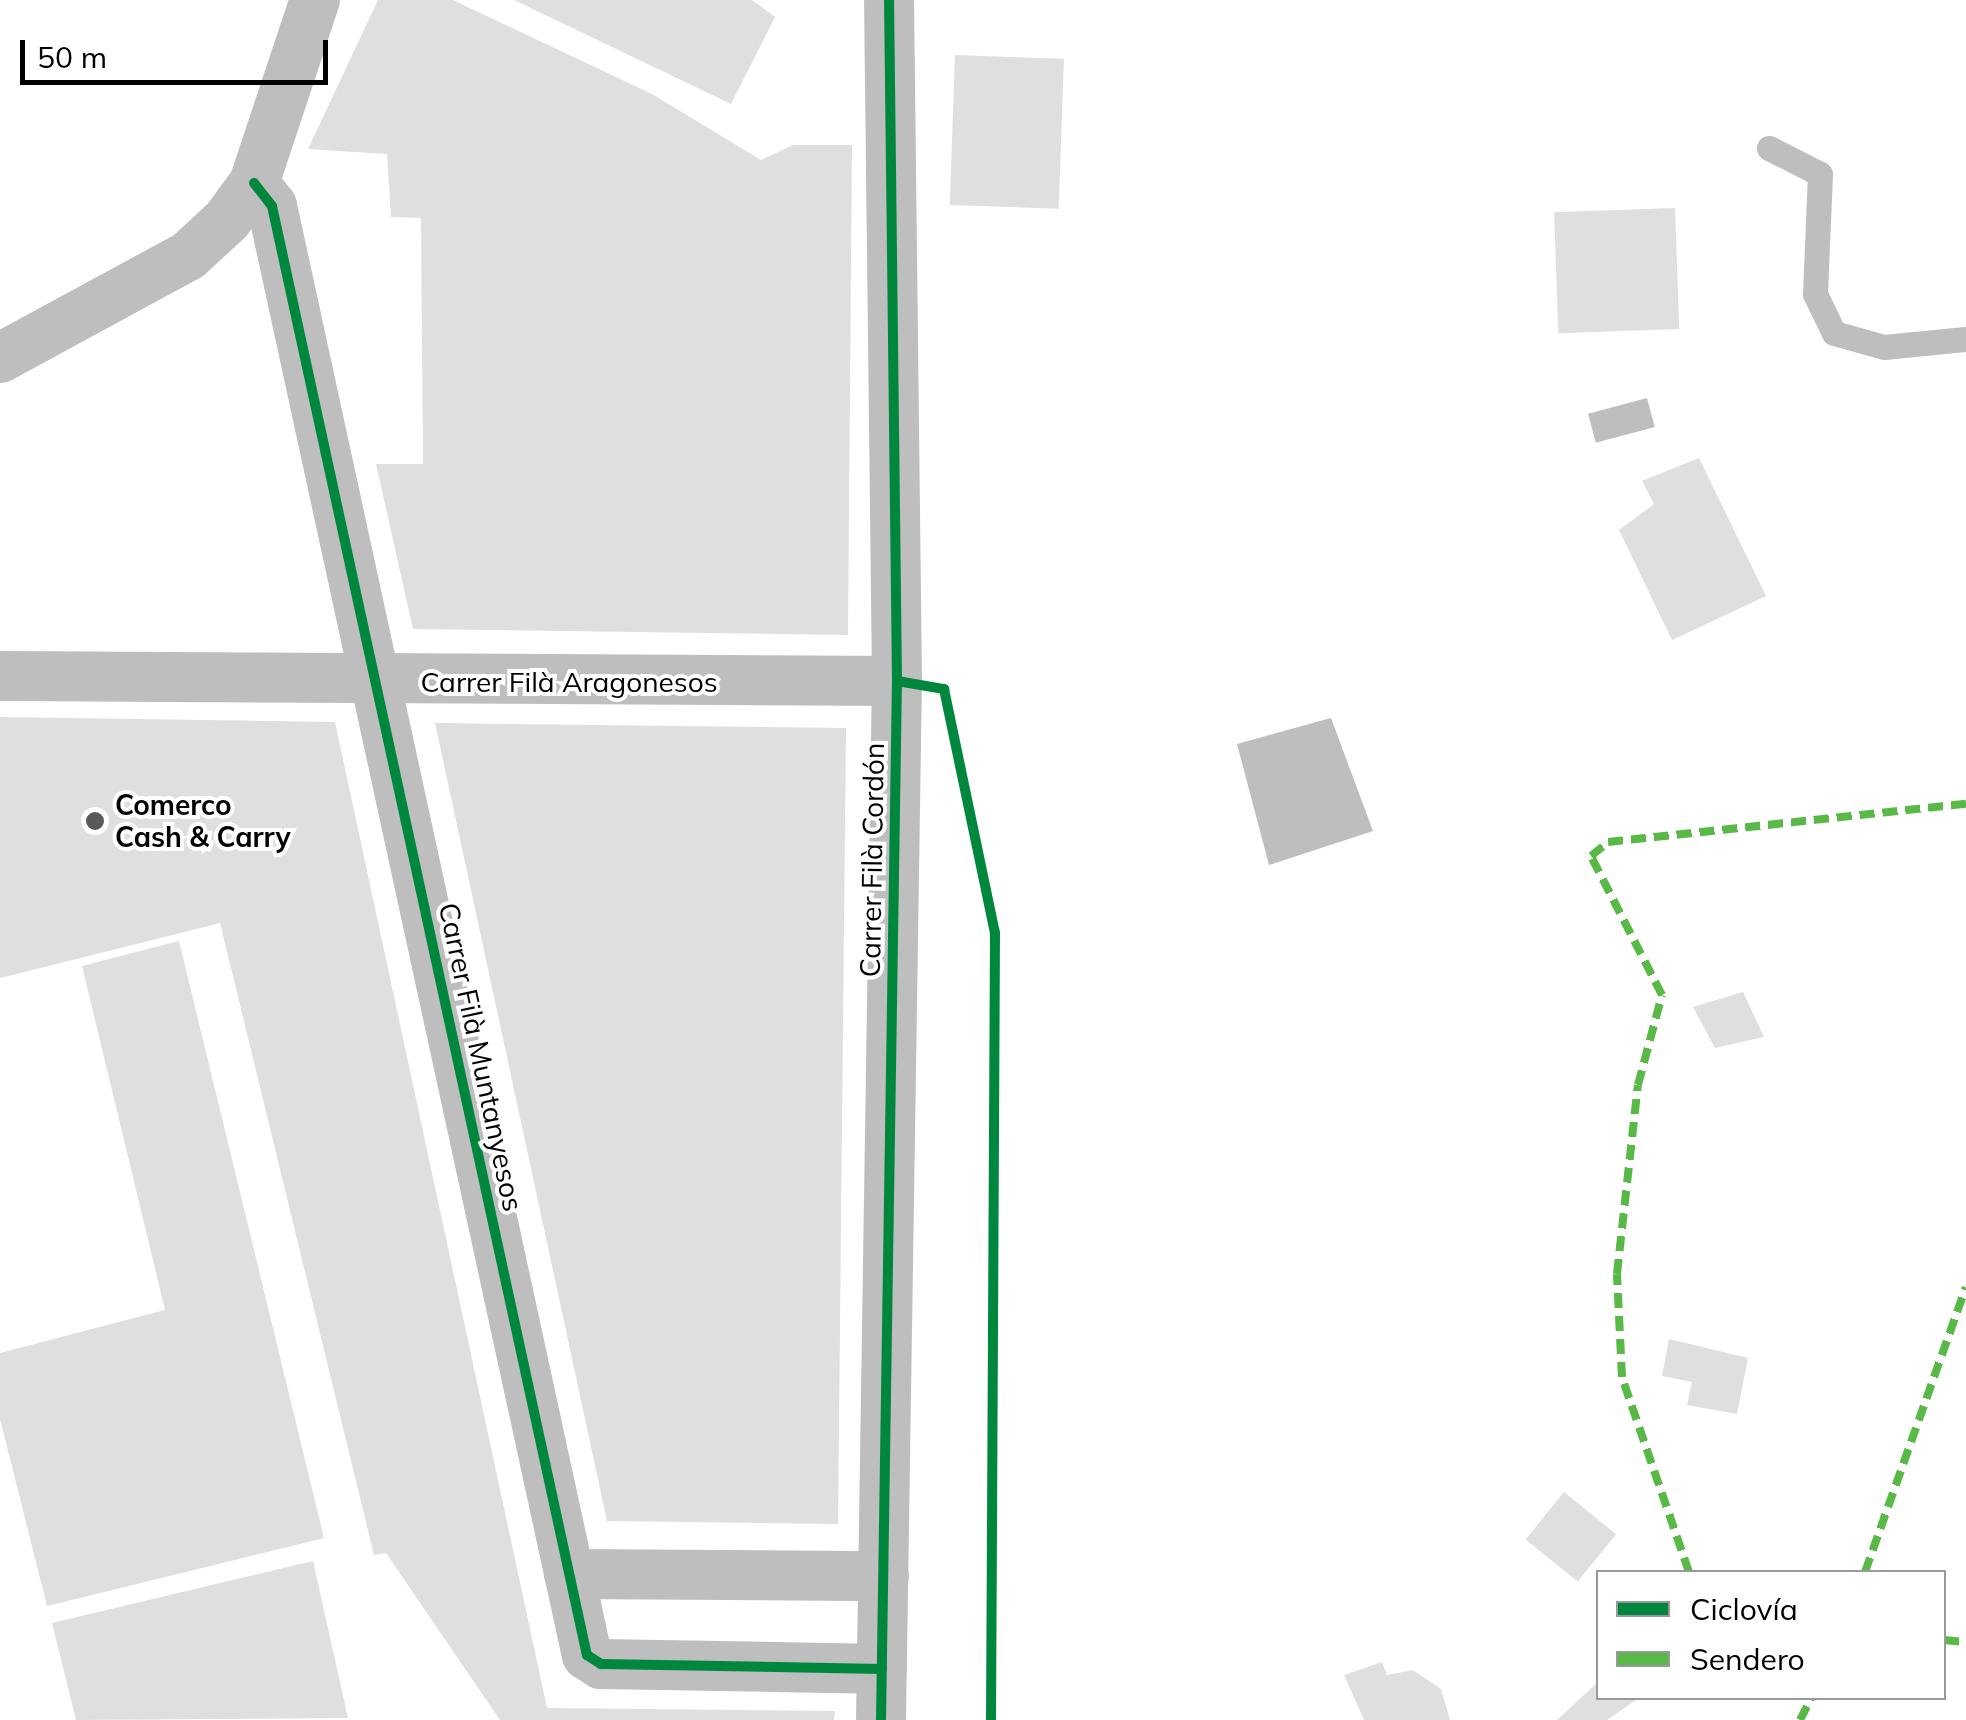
<!DOCTYPE html>
<meta charset="utf-8">
<style>
body{margin:0}
#map{position:relative;width:1966px;height:1720px;overflow:hidden;background:#fff;font-family:Mulish,sans-serif}
div>[style]{position:absolute}
.water>*{inset:0;background:#bebebe;transform-origin:0 0}
.building>*{inset:0;background:#dfdfdf;transform-origin:0 0}
.service>*{height:25px;margin:-12.5px;padding:0 12.5px;transform-origin:12.5px;border-radius:12.5px;background:#bebebe}
.minor>*{height:50px;margin:-25px;padding:0 25px;transform-origin:25px;border-radius:25px;background:#bebebe}
.quiet>*{height:8px;margin-top:-4px;transform-origin:0;background:repeating-linear-gradient(90deg,#58b947 0 15px,transparent 0 23px)}
.cycleway>*{height:10px;margin:-5px;padding:0 5px;transform-origin:5px;border-radius:5px;background:#00873e}
.dots>*{width:28px;height:28px;translate:-50% -50%;box-sizing:border-box;border:5px solid #fff;border-radius:50%}
span{translate:-50% -50%;white-space:nowrap;text-align:center;line-height:1.15;-webkit-text-stroke:8px #fff;paint-order:stroke}
.street-label{font-size:28px;color:#000}
.poi-label{font-size:28px;color:#000;font-weight:700}
.left{translate:0 -50%;text-align:left}
.legend{position:absolute;left:1596px;top:1570px;width:350px;height:130px;box-sizing:border-box;background:#fff;border:2px solid #999;margin:0;padding:12px 18px;list-style:none;font-size:30px;color:#000}
.legend li{display:flex;align-items:center;gap:20px;height:50px}
.legend b{width:50px;border:2px solid #999}
.scale{position:absolute;left:20px;top:40px;width:308px;height:45px;box-sizing:border-box;border:5px solid #000;border-top:0;padding-left:12px;font-size:30px;line-height:35px;white-space:nowrap;color:#000;-webkit-text-stroke:8px #fff;paint-order:stroke}
</style>
<div id="map">
<div class="water">
<i style="left:1647px;top:398px;width:30px;height:61px;rotate:75deg"></i>
<i style="clip-path:polygon(1331px 718px,1373px 831px,1269px 865px,1237px 744px)"></i>
</div>
<div class="building">
<i style="clip-path:polygon(378px 0,453px 0,652px 94px,761px 160px,793px 145px,852px 145px,848px 635px,413px 629px,376px 464px,423px 464px,421px 218px,391px 217px,387px 154px,308px 149px)"></i>
<i style="clip-path:polygon(514px 0,752px 0,775px 17px,731px 104px)"></i>
<i style="left:955px;top:55px;width:109px;height:150px;rotate:2deg"></i>
<i style="left:1675px;top:208px;width:121px;height:121px;rotate:88deg"></i>
<i style="clip-path:polygon(1699px 458px,1766px 596px,1672px 640px,1619px 530px,1654px 504px,1642px 481px)"></i>
<i style="clip-path:polygon(0 717px,335px 722px,547px 1708px,835px 1711px,834px 1720px,500px 1720px,386px 1553px,374px 1555px,220px 923px,0 978px)"></i>
<i style="clip-path:polygon(435px 723px,846px 728px,838px 1524px,607px 1521px)"></i>
<i style="clip-path:polygon(179px 941px,324px 1538px,47px 1606px,0 1419px,0 1353px,165px 1310px,82px 966px)"></i>
<i style="clip-path:polygon(1743px 992px,1764px 1037px,1715px 1048px,1693px 1007px)"></i>
<i style="clip-path:polygon(1669px 1339px,1748px 1358px,1737px 1414px,1687px 1405px,1692px 1382px,1662px 1376px)"></i>
<i style="left:1564px;top:1492px;width:67px;height:61px;rotate:39deg"></i>
<i style="clip-path:polygon(313px 1561px,348px 1718px,76px 1720px,52px 1623px)"></i>
<i style="clip-path:polygon(1382px 1662px,1387px 1675px,1413px 1670px,1441px 1689px,1450px 1720px,1364px 1720px,1344px 1675px)"></i>
<i style="clip-path:polygon(1598px 1682px,1598px 1698px,1639px 1698px,1607px 1720px,1557px 1720px)"></i>
</div>
<div class="service">
<i style="left:1769px;top:148px;width:57px;rotate:27deg"></i>
<i style="left:1820px;top:174px;width:120px;rotate:92.4deg"></i>
<i style="left:1815px;top:294px;width:43px;rotate:64deg"></i>
<i style="left:1834px;top:333px;width:52px;rotate:15.6deg"></i>
<i style="left:1884px;top:347px;width:82px;rotate:-5.6deg"></i>
</div>
<div class="minor">
<i style="left:254px;top:183px;width:29px;rotate:52deg"></i>
<i style="left:272px;top:206px;width:1483px;rotate:77.74deg"></i>
<i style="left:587px;top:1655px;width:17px;rotate:33deg"></i>
<i style="left:601px;top:1664px;width:281px;rotate:1deg"></i>
<i style="left:0;top:358px;width:214px;rotate:-28.5deg"></i>
<i style="left:188px;top:256px;width:53px;rotate:-42.7deg"></i>
<i style="left:227px;top:220px;width:46px;rotate:-53.9deg"></i>
<i style="left:254px;top:183px;width:193px;rotate:-71.6deg"></i>
<i style="left:0;top:676px;width:897px;rotate:0.32deg"></i>
<i style="left:569px;top:1574px;width:315px;rotate:0.4deg"></i>
<i style="left:881px;top:1720px;width:1039px;rotate:-89.12deg"></i>
<i style="left:897px;top:681px;width:681px;rotate:-90.67deg"></i>
</div>
<div class="quiet">
<i style="left:1689px;top:1572px;width:206px;rotate:-109deg"></i>
<i style="left:1622px;top:1377px;width:103px;rotate:-92.8deg"></i>
<i style="left:1617px;top:1274px;width:190px;rotate:-83.7deg"></i>
<i style="left:1638px;top:1085px;width:93px;rotate:-75.1deg"></i>
<i style="left:1662px;top:995px;width:156px;rotate:-117.1deg"></i>
<i style="left:1591px;top:856px;width:22px;rotate:-39deg"></i>
<i style="left:1608px;top:842px;width:360px;rotate:-6.1deg"></i>
<i style="left:1865px;top:1572px;width:302px;rotate:-70.5deg"></i>
<i style="left:1944px;top:1640px;width:22px;rotate:5deg"></i>
<i style="left:1800px;top:1720px;width:25px;rotate:-63deg"></i>
</div>
<div class="cycleway">
<i style="left:254px;top:183px;width:29px;rotate:52deg"></i>
<i style="left:272px;top:206px;width:1483px;rotate:77.74deg"></i>
<i style="left:587px;top:1655px;width:17px;rotate:33deg"></i>
<i style="left:601px;top:1664px;width:281px;rotate:1deg"></i>
<i style="left:897px;top:681px;width:48px;rotate:9.7deg"></i>
<i style="left:944px;top:689px;width:249px;rotate:78.2deg"></i>
<i style="left:995px;top:933px;width:787px;rotate:90.29deg"></i>
<i style="left:881px;top:1720px;width:1039px;rotate:-89.12deg"></i>
<i style="left:897px;top:681px;width:681px;rotate:-90.67deg"></i>
</div>
<div class="dots">
<i style="left:95px;top:821px;background:#595959"></i>
</div>
<div class="street-label">
<span style="left:569px;top:682px">Carrer Filà Aragonesos</span>
<span style="left:872px;top:860px;rotate:-89deg">Carrer Filà Cordón</span>
<span style="left:481px;top:1057px;rotate:78deg">Carrer Filà Muntanyesos</span>
</div>
<div class="poi-label">
<span class="left" style="left:115px;top:821px">Comerco<br>Cash &amp; Carry</span>
</div>
<ul class="legend">
<li><b style="height:12px;background:#00873e"></b>Ciclovía</li>
<li><b style="height:12px;background:#58b947"></b>Sendero</li>
</ul>
<div class="scale">50 m</div>
</div>
